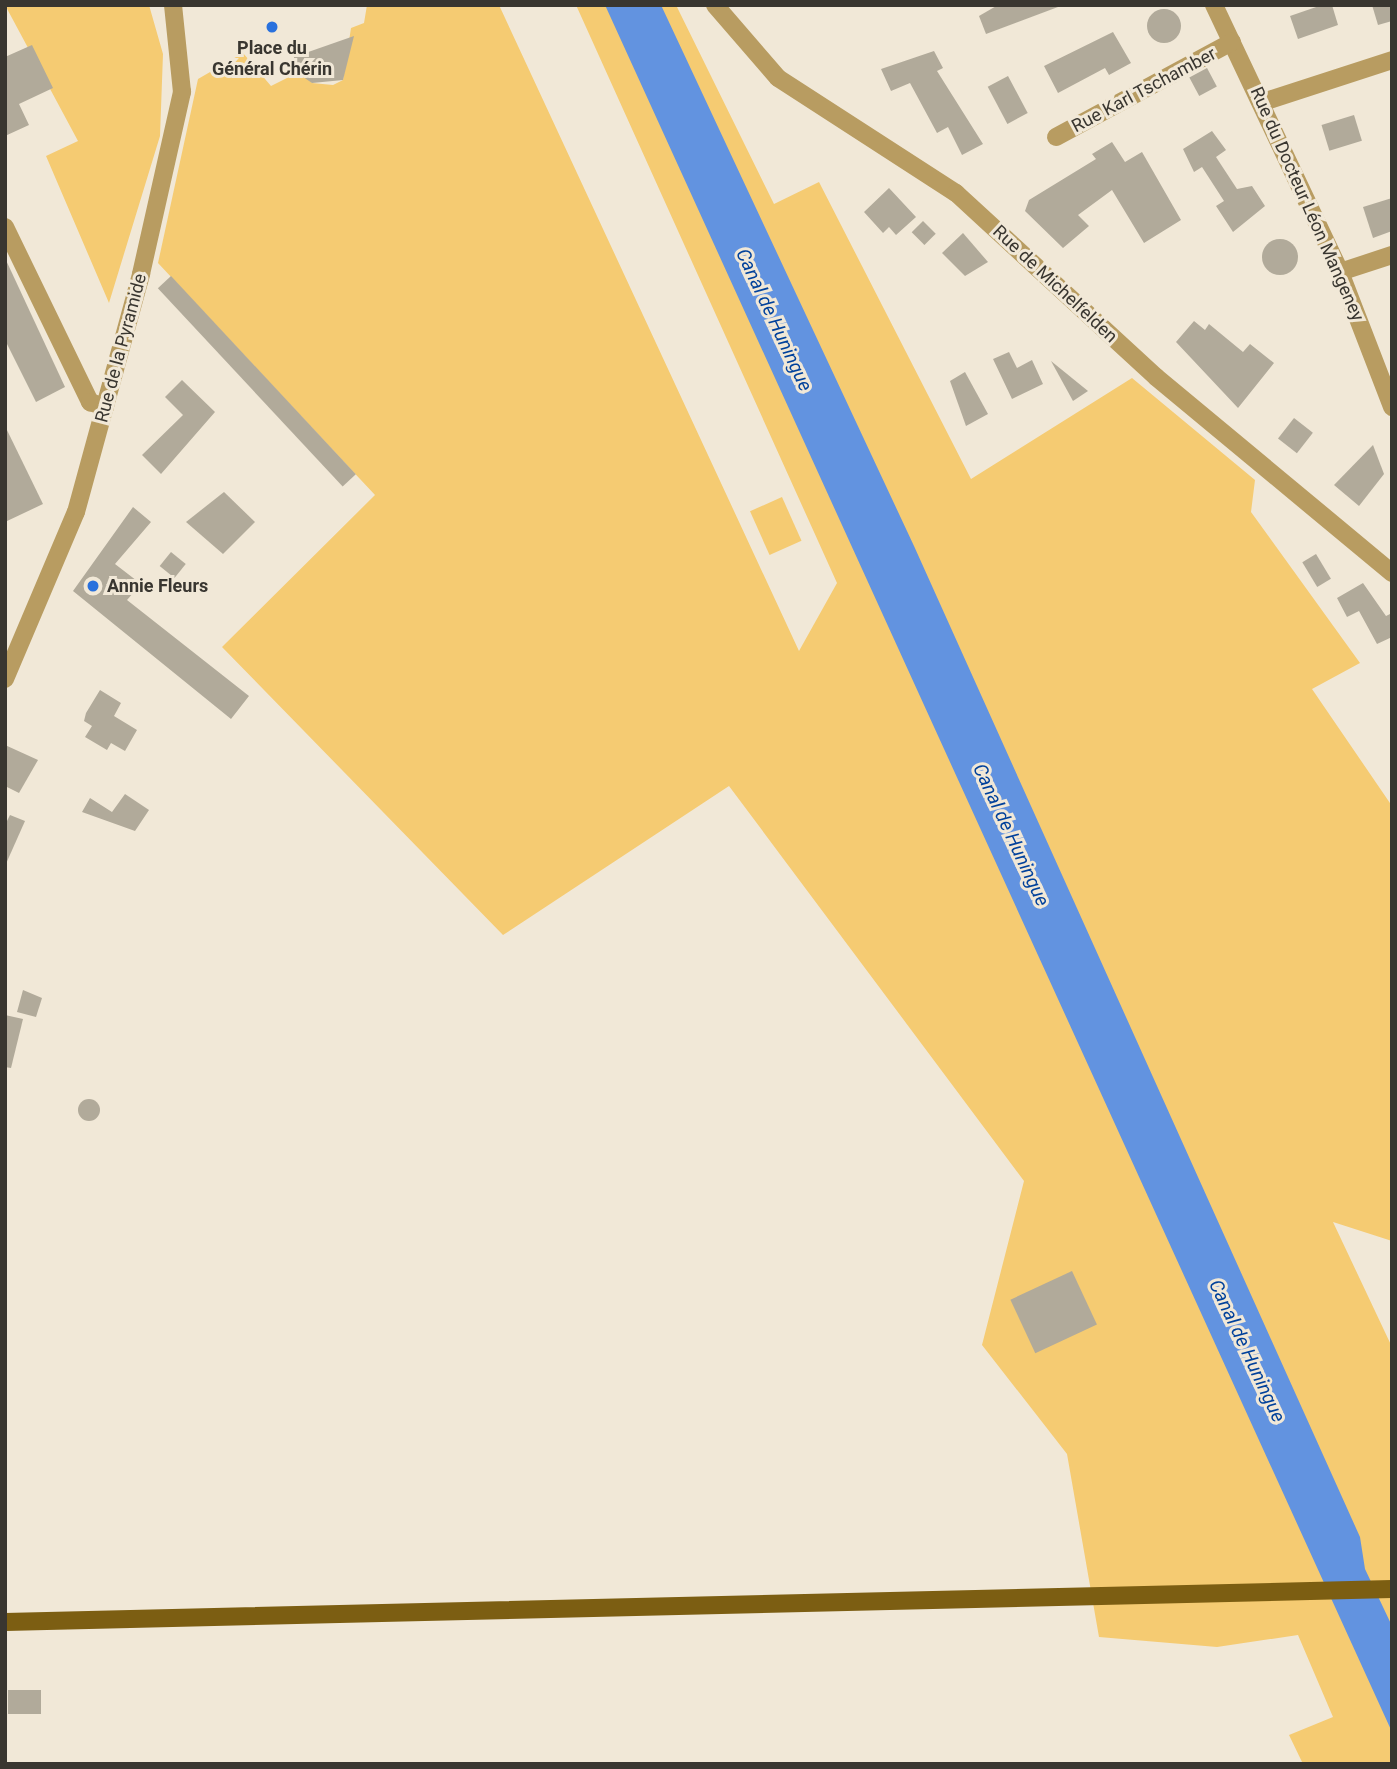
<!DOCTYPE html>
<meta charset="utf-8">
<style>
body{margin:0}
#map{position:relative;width:1397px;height:1769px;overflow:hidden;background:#f1e8d7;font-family:Roboto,sans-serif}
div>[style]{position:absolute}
.green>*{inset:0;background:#f5cb72;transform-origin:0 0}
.water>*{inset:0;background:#6293e0}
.building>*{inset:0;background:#b1aa9a;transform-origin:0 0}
.round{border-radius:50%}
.minor>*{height:18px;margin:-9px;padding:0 9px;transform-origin:9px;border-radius:9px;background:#b89c61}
.major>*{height:18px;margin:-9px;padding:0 9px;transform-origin:9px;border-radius:9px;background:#7c5e12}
.dots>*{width:19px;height:19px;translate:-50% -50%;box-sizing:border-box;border:4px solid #f1e8d7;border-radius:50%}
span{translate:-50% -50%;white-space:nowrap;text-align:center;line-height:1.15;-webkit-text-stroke:6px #f1e8d7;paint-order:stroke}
.poi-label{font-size:18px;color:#393630;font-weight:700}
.left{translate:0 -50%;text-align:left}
.street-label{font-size:18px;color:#393630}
.water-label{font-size:19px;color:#00419b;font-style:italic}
.frame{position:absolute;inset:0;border:7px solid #393630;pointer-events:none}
</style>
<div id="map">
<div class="green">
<i style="clip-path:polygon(5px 5px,149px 5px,163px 54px,160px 136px,109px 303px,46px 156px,78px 141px)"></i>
<i style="clip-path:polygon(367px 5px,499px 5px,799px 651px,837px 583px,576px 5px,676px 5px,774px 204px,819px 182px,971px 479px,1132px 378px,1255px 480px,1251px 512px,1360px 663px,1312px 689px,1392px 806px,1392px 1241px,1333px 1222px,1392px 1347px,1392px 1764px,1303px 1764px,1289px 1735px,1333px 1717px,1298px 1635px,1217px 1647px,1099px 1637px,1067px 1454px,982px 1345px,1024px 1181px,729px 786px,503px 935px,222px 647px,375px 495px,158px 263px,198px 79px,243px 53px,271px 86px,303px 70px,312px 83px,333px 85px,343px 80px,351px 28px,364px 23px)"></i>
<i style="left:782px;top:497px;width:48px;height:35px;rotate:66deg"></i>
</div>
<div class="water">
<i style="clip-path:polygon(605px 5px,661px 5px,914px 546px,1360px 1537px,1365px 1569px,1392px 1626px,1392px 1732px)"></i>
</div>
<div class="building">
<i style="clip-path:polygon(998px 5px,1058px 5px,1058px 7px,986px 34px,979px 16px)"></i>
<i style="clip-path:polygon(1322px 5px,1332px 5px,1338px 25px,1298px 39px,1290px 16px)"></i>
<i style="clip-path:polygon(1372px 5px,1392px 5px,1392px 21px,1378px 25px)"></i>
<i class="round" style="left:1147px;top:9px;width:34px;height:34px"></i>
<i style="clip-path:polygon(1113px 32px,1131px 63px,1109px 75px,1105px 68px,1058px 93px,1044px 66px)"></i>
<i style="clip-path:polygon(354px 36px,343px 80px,312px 83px,293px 70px,294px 57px)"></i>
<i style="clip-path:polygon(32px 45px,53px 88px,19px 104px,29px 125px,5px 136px,5px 57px)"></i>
<i style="clip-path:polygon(934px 51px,943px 68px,937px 71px,983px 144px,962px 155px,948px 127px,937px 133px,910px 83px,891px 91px,881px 69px)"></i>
<i style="left:1207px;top:68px;width:21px;height:20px;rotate:62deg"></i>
<i style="left:1008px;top:76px;width:42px;height:23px;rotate:62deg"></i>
<i style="left:1354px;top:115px;width:27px;height:34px;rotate:73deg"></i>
<i style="clip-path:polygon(1212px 131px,1226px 150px,1216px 157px,1237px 189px,1252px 186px,1265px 206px,1233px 232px,1216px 206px,1224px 201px,1202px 167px,1194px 172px,1183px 149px)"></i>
<i style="clip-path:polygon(1112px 142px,1125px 162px,1142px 152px,1181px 220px,1144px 243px,1112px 190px,1078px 215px,1089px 226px,1063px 248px,1025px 211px,1029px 200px,1096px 159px,1092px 154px)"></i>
<i style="clip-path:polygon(889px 188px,916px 217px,896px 235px,889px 227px,883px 233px,864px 212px)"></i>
<i style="clip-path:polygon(1392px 198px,1392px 231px,1373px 238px,1363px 207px)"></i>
<i style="left:923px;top:221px;width:18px;height:16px;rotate:45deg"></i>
<i style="clip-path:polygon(963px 233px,988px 262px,965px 276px,942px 253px)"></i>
<i class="round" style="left:1262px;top:239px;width:36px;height:36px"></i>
<i style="clip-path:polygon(5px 258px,65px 387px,36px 402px,5px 340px)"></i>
<i style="left:171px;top:276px;width:271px;height:18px;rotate:47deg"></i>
<i style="clip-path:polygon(1194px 321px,1205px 330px,1209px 324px,1243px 352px,1250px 344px,1274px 363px,1238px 408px,1176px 342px)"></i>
<i style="clip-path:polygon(1009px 352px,1017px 368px,1032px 360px,1043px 384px,1012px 399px,993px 359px)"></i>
<i style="clip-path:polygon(1051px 361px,1088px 391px,1073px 401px)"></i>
<i style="clip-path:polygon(965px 372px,988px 414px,966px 426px,950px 381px)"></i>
<i style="clip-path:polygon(182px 380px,215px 412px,161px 474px,142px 455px,183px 415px,165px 397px)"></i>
<i style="left:1294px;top:418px;width:24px;height:26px;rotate:38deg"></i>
<i style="clip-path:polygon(5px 426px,43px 504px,5px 522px)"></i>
<i style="clip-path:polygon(1373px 445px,1384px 474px,1359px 506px,1334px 485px)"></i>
<i style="clip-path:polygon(224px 492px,255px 522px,223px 554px,186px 522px)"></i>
<i style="clip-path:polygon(133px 507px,151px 522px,115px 564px,141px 584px,127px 600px,249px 696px,231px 719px,73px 591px)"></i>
<i style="left:171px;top:552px;width:19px;height:18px;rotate:39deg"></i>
<i style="left:1316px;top:554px;width:29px;height:16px;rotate:59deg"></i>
<i style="clip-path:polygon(1363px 583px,1386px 616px,1392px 613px,1392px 637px,1377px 644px,1359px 611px,1347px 617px,1337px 598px)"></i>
<i style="clip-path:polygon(100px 690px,121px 703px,114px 716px,137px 730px,125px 751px,111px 743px,107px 750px,85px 737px,92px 726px,84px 721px,86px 713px)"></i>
<i style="clip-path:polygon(5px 745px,38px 760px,19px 793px,5px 786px)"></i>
<i style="clip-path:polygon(125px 794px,149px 810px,135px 831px,82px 812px,90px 798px,112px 812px)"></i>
<i style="clip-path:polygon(10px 815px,25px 821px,5px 866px,5px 825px)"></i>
<i style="clip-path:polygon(23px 990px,42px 998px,36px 1017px,17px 1012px)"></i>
<i style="clip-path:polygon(5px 1015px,23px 1019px,11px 1068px,5px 1067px)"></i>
<i class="round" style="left:78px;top:1099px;width:22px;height:22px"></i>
<i style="left:1072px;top:1271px;width:59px;height:68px;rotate:65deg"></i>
<i style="left:8px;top:1690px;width:33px;height:24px"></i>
</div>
<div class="minor">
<i style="left:715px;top:5px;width:96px;rotate:49.2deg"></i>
<i style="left:778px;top:78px;width:212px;rotate:32.9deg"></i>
<i style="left:956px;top:193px;width:272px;rotate:42.6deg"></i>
<i style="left:1156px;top:377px;width:307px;rotate:39.7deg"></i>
<i style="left:1214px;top:5px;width:295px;rotate:64.7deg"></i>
<i style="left:1340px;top:272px;width:145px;rotate:68.9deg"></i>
<i style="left:1263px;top:102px;width:136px;rotate:-18deg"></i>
<i style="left:1056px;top:137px;width:200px;rotate:-28.4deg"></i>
<i style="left:5px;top:227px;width:195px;rotate:64.1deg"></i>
<i style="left:90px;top:402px;width:16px;rotate:18deg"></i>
<i style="left:1340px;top:272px;width:55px;rotate:-18.1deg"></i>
<i style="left:5px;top:679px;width:181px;rotate:-67deg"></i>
<i style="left:76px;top:512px;width:247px;rotate:-74.7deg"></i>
<i style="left:141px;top:274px;width:187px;rotate:-77.3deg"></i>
<i style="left:182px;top:92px;width:87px;rotate:-95.9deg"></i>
</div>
<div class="major">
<i style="left:5px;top:1622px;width:1387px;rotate:-1.36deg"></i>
</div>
<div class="dots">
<i style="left:272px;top:27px;background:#2971dd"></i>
<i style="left:93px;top:586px;background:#2971dd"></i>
</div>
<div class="poi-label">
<span style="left:272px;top:59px">Place du<br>Général Chérin</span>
<span class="left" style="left:107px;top:586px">Annie Fleurs</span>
</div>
<div class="street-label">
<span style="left:1144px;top:90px;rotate:-28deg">Rue Karl Tschamber</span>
<span style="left:1307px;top:204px;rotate:66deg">Rue du Docteur Léon Mangeney</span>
<span style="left:1055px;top:284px;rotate:43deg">Rue de Michelfelden</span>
<span style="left:121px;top:348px;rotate:-75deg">Rue de la Pyramide</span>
</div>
<div class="water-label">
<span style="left:774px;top:320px;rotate:65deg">Canal de Huningue</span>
<span style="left:1011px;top:835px;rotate:65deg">Canal de Huningue</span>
<span style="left:1247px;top:1351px;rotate:65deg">Canal de Huningue</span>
</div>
<div class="frame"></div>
</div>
